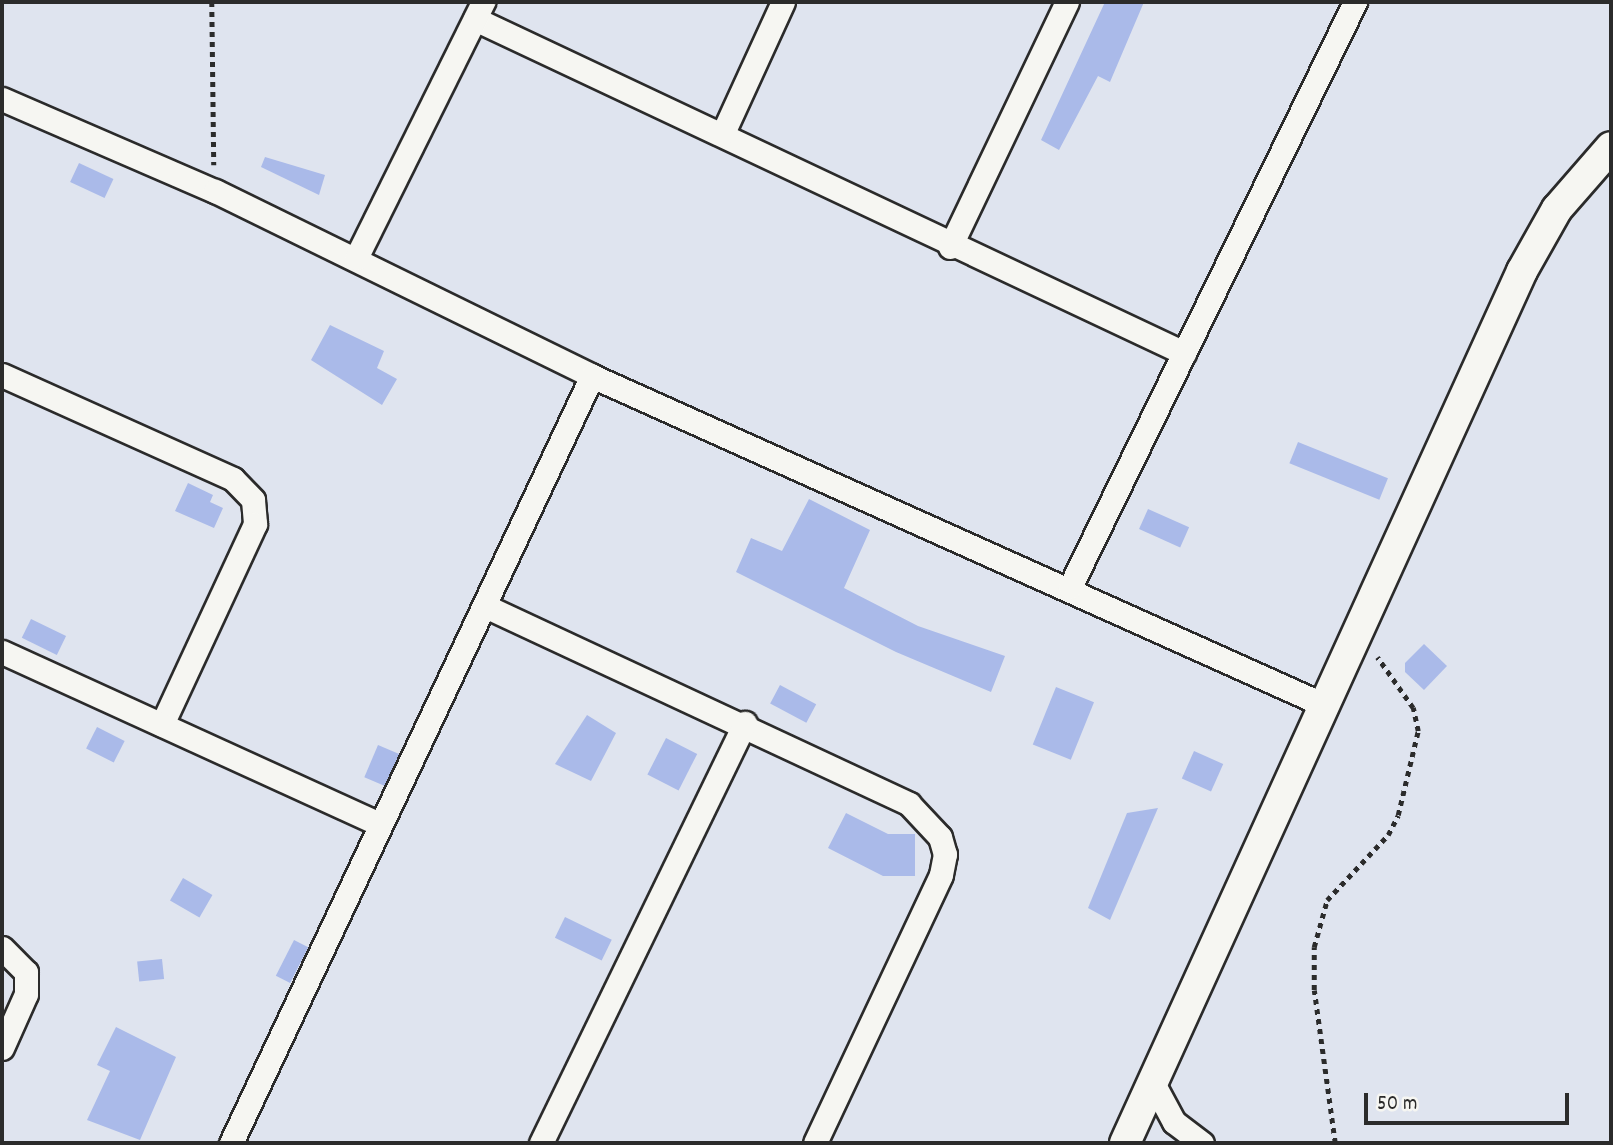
<!DOCTYPE html>
<style>
body{margin:0}
#map{position:relative;width:1613px;height:1145px;overflow:hidden;background:#dfe4ef;font-family:Dekko,sans-serif}
div>[style]{position:absolute}
.building>*{inset:0;background:#aabae9;transform-origin:0 0}
.path>*{height:4.5px;margin-top:-2.25px;transform-origin:0;background:repeating-linear-gradient(90deg,#2b2b2b 0 5px,transparent 0 10px)}
.roads{filter:drop-shadow(2px 0 #2b2b2b) drop-shadow(-2px 0 #2b2b2b) drop-shadow(0 2px #2b2b2b) drop-shadow(0 -2px #2b2b2b)}
.minor>*{height:23px;margin:-11.5px;padding:0 11.5px;transform-origin:11.5px;border-radius:11.5px;background:#f6f6f2}
.tertiary>*{height:30px;margin:-15px;padding:0 15px;transform-origin:15px;border-radius:15px;background:#f6f6f2}
span{translate:-50% -50%;white-space:nowrap;text-align:center;line-height:1.15;-webkit-text-stroke:6px #f6f6f2;paint-order:stroke}
.frame{position:absolute;inset:0;border:4px solid #2b2b2b;pointer-events:none}
.scale{position:absolute;left:1364px;top:1093px;width:205px;height:32px;box-sizing:border-box;border:4px solid #2b2b2b;border-top:0;padding-left:9px;font-size:21px;line-height:24px;white-space:nowrap;color:#2b2b2b;-webkit-text-stroke:5px #f6f6f2;paint-order:stroke}
</style>
<div id="map">
<div class="building">
<i style="clip-path:polygon(1105px 2px,1144px 2px,1110px 82px,1098px 76px,1059px 150px,1041px 140px)"></i>
<i style="clip-path:polygon(265px 157px,325px 175px,319px 195px,261px 167px)"></i>
<i style="left:79px;top:163px;width:38px;height:21px;rotate:25deg"></i>
<i style="clip-path:polygon(330px 325px,384px 351px,377px 368px,397px 379px,382px 405px,311px 360px)"></i>
<i style="left:1298px;top:442px;width:97px;height:23px;rotate:22deg"></i>
<i style="clip-path:polygon(188px 483px,213px 495px,210px 502px,223px 508px,214px 528px,175px 511px)"></i>
<i style="clip-path:polygon(809px 499px,870px 530px,844px 588px,918px 626px,1005px 656px,991px 692px,896px 652px,736px 572px,751px 538px,782px 551px)"></i>
<i style="left:1148px;top:509px;width:45px;height:22px;rotate:24deg"></i>
<i style="left:31px;top:619px;width:39px;height:21px;rotate:26deg"></i>
<i style="clip-path:polygon(1424px 644px,1447px 666px,1424px 690px,1405px 672px,1405px 663px)"></i>
<i style="left:780px;top:685px;width:41px;height:21px;rotate:28deg"></i>
<i style="left:1056px;top:687px;width:41px;height:62px;rotate:22deg"></i>
<i style="clip-path:polygon(587px 715px,616px 733px,591px 781px,555px 764px)"></i>
<i style="left:97px;top:727px;width:31px;height:24px;rotate:27deg"></i>
<i style="left:666px;top:738px;width:35px;height:41px;rotate:27deg"></i>
<i style="left:378px;top:745px;width:23px;height:35px;rotate:23deg"></i>
<i style="left:1194px;top:751px;width:32px;height:30px;rotate:24deg"></i>
<i style="clip-path:polygon(1158px 808px,1110px 920px,1088px 908px,1127px 813px)"></i>
<i style="clip-path:polygon(846px 813px,888px 834px,915px 834px,915px 876px,883px 876px,828px 848px)"></i>
<i style="left:183px;top:878px;width:34px;height:26px;rotate:30deg"></i>
<i style="left:565px;top:917px;width:52px;height:23px;rotate:26deg"></i>
<i style="left:294px;top:940px;width:16px;height:40px;rotate:27deg"></i>
<i style="left:162px;top:959px;width:20px;height:25px;rotate:84deg"></i>
<i style="clip-path:polygon(116px 1027px,176px 1057px,140px 1140px,87px 1120px,110px 1071px,97px 1065px)"></i>
</div>
<div class="path">
<i style="left:212px;top:2px;width:163px;rotate:89.3deg"></i>
<i style="left:1335px;top:1143px;width:154px;rotate:-97.8deg"></i>
<i style="left:1314px;top:990px;width:43px;rotate:-90deg"></i>
<i style="left:1314px;top:947px;width:49px;rotate:-74.5deg"></i>
<i style="left:1327px;top:900px;width:89px;rotate:-46.8deg"></i>
<i style="left:1388px;top:835px;width:22px;rotate:-63deg"></i>
<i style="left:1398px;top:815px;width:86px;rotate:-76.6deg"></i>
<i style="left:1418px;top:731px;width:24px;rotate:-102deg"></i>
<i style="left:1413px;top:708px;width:62px;rotate:-125.2deg"></i>
</div>
<div class="roads">
<div class="minor">
<i style="left:475px;top:19px;width:784px;rotate:25.22deg"></i>
<i style="left:2px;top:99px;width:232px;rotate:23.4deg"></i>
<i style="left:215px;top:191px;width:420px;rotate:26.1deg"></i>
<i style="left:592px;top:376px;width:800px;rotate:24.2deg"></i>
<i style="left:723px;top:133px;width:144px;rotate:-65.4deg"></i>
<i style="left:950px;top:247px;width:272px;rotate:-64.5deg"></i>
<i style="left:356px;top:258px;width:286px;rotate:-63.6deg"></i>
<i style="left:2px;top:375px;width:253px;rotate:24.2deg"></i>
<i style="left:233px;top:479px;width:29px;rotate:46deg"></i>
<i style="left:253px;top:500px;width:24px;rotate:85deg"></i>
<i style="left:255px;top:524px;width:221px;rotate:114.9deg"></i>
<i style="left:1070px;top:587px;width:651px;rotate:-64.03deg"></i>
<i style="left:485px;top:606px;width:468px;rotate:25deg"></i>
<i style="left:909px;top:804px;width:45px;rotate:46.8deg"></i>
<i style="left:940px;top:837px;width:18px;rotate:74deg"></i>
<i style="left:945px;top:854px;width:21px;rotate:101deg"></i>
<i style="left:941px;top:875px;width:296px;rotate:115.2deg"></i>
<i style="left:2px;top:652px;width:414px;rotate:24.5deg"></i>
<i style="left:2px;top:948px;width:34px;rotate:45deg"></i>
<i style="left:26px;top:972px;width:22px;rotate:90deg"></i>
<i style="left:26px;top:994px;width:59px;rotate:114deg"></i>
<i style="left:1153px;top:1083px;width:44px;rotate:61.7deg"></i>
<i style="left:1174px;top:1122px;width:35px;rotate:37deg"></i>
<i style="left:231px;top:1143px;width:848px;rotate:-64.8deg"></i>
<i style="left:541px;top:1143px;width:467px;rotate:-64.1deg"></i>
</div>
<div class="tertiary">
<i style="left:1125px;top:1143px;width:958px;rotate:-65.52deg"></i>
<i style="left:1522px;top:271px;width:71px;rotate:-60.6deg"></i>
<i style="left:1557px;top:209px;width:82px;rotate:-48.9deg"></i>
</div>
</div>
<div class="frame"></div>
<div class="scale">50 m</div>
</div>
